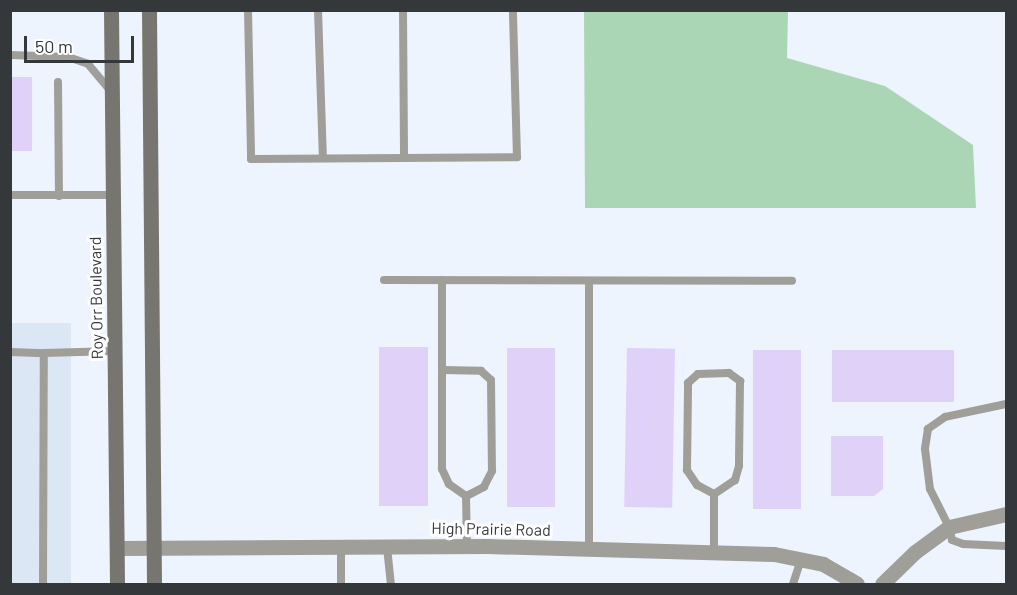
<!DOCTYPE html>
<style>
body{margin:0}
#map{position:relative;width:1017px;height:595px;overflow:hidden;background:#edf4fd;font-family:Barlow,sans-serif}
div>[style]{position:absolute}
.built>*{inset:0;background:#dbe7f5;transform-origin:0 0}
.green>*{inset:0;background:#aad6b6}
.building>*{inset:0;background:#dfd1f8;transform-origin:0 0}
.service>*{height:8px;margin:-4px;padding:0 4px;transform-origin:4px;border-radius:4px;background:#9f9e99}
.minor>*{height:15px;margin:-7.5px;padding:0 7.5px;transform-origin:7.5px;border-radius:7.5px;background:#9f9e99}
.secondary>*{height:15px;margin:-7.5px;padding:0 7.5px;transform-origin:7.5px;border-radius:7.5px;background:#77756f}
span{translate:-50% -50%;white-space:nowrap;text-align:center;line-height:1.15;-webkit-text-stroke:6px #fff;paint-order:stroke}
.street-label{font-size:16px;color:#35383b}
.frame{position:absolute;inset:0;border:12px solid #35383b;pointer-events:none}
.scale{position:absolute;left:24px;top:36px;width:110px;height:27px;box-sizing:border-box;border:3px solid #35383b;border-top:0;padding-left:8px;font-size:18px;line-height:21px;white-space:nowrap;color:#35383b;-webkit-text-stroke:4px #fff;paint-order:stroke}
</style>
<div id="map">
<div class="built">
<i style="left:11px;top:323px;width:60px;height:261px"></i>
</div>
<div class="green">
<i style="clip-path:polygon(584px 11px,788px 11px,787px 58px,885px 86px,973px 145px,976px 208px,585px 208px)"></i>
</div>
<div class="building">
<i style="left:10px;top:77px;width:22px;height:74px"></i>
<i style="left:379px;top:347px;width:49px;height:159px"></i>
<i style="left:507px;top:348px;width:48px;height:159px"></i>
<i style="left:627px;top:348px;width:48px;height:159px;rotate:1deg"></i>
<i style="left:753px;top:350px;width:48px;height:159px"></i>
<i style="left:832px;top:350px;width:122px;height:52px"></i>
<i style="clip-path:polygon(831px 436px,883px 436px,883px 489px,874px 496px,831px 496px)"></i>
</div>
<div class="service">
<i style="left:248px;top:10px;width:149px;rotate:88.8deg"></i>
<i style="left:251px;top:159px;width:266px;rotate:-0.4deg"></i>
<i style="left:517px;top:157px;width:147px;rotate:-91.6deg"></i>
<i style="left:318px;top:10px;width:147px;rotate:88.1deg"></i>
<i style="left:403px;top:10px;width:148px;rotate:89.6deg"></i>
<i style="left:10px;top:55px;width:58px;rotate:2deg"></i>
<i style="left:68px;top:57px;width:21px;rotate:19deg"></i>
<i style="left:88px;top:64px;width:34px;rotate:50deg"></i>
<i style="left:58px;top:82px;width:114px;rotate:89.5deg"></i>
<i style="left:10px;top:195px;width:103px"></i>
<i style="left:384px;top:280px;width:408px;rotate:0.1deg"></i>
<i style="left:442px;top:280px;width:90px;rotate:90deg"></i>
<i style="left:589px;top:281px;width:268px;rotate:90deg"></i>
<i style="left:10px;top:352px;width:34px;rotate:2deg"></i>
<i style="left:1006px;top:404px;width:62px;rotate:168deg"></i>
<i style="left:945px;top:417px;width:21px;rotate:145deg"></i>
<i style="left:928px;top:429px;width:20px;rotate:99deg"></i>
<i style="left:925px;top:449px;width:40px;rotate:82.9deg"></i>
<i style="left:930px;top:489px;width:42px;rotate:63.4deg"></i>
<i style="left:949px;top:527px;width:13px;rotate:77deg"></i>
<i style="left:952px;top:540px;width:12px;rotate:20deg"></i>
<i style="left:963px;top:544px;width:43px;rotate:2.7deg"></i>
<i style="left:714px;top:494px;width:19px;rotate:-152deg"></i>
<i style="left:697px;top:485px;width:18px;rotate:-124deg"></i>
<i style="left:687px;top:470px;width:87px;rotate:-89.3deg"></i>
<i style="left:688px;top:383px;width:13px;rotate:-42deg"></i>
<i style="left:698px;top:374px;width:31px;rotate:-2deg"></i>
<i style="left:729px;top:373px;width:14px;rotate:36deg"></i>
<i style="left:740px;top:381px;width:85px;rotate:90.7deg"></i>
<i style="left:739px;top:466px;width:15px;rotate:106deg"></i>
<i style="left:735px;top:480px;width:25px;rotate:146deg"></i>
<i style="left:714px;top:494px;width:58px;rotate:90deg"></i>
<i style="left:466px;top:496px;width:21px;rotate:-145deg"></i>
<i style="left:449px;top:484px;width:17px;rotate:-115deg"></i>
<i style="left:442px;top:469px;width:99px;rotate:-90deg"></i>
<i style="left:442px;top:370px;width:39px;rotate:1deg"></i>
<i style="left:481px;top:371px;width:13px;rotate:42deg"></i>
<i style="left:491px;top:380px;width:91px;rotate:89.4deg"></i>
<i style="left:492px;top:471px;width:18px;rotate:117deg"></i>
<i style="left:484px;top:487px;width:20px;rotate:153deg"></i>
<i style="left:466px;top:496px;width:50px;rotate:88.9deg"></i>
<i style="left:341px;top:547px;width:37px;rotate:90deg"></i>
<i style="left:387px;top:547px;width:37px;rotate:84deg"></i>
<i style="left:43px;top:584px;width:231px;rotate:-89.8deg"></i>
<i style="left:44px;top:353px;width:71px;rotate:-1.6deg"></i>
<i style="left:793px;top:584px;width:26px;rotate:-72deg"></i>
</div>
<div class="minor">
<i style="left:117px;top:548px;width:370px;rotate:-0.3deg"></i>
<i style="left:487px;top:546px;width:287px;rotate:1.6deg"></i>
<i style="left:774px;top:554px;width:50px;rotate:11.5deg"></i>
<i style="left:823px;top:564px;width:39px;rotate:30deg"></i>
<i style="left:882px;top:584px;width:46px;rotate:-44.1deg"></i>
<i style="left:915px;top:552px;width:42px;rotate:-36.3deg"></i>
<i style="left:949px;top:527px;width:58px;rotate:-12.8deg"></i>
</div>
<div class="secondary">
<i style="left:111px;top:10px;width:574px;rotate:89.4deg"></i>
<i style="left:149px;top:10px;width:574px;rotate:89.5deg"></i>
</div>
<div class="street-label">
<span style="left:96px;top:298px;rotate:-91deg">Roy Orr Boulevard</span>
<span style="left:491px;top:529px;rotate:1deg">High Prairie Road</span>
</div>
<div class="frame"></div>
<div class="scale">50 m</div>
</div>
